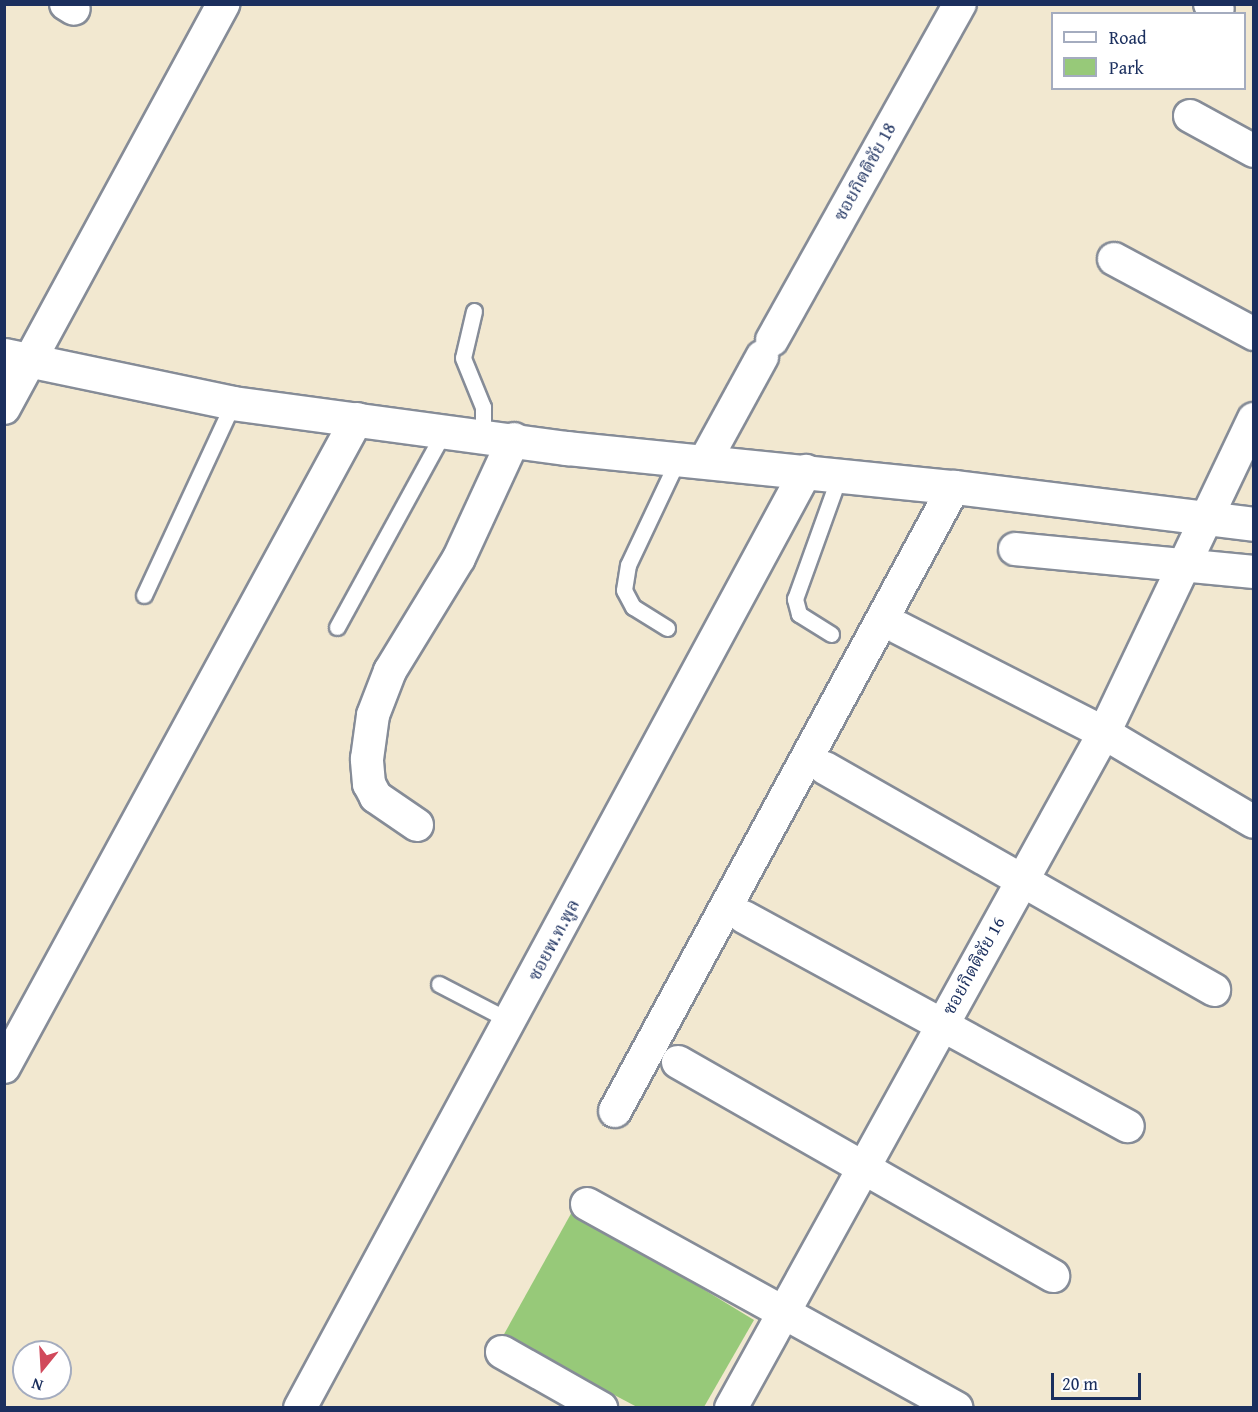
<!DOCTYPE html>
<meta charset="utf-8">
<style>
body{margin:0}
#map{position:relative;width:1258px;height:1412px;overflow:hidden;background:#f2e8d0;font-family:"Gentium Book Plus","Noto Serif Thai",serif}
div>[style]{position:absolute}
.green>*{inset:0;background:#97c979}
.roads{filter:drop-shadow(2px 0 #868c97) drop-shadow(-2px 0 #868c97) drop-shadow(0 2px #868c97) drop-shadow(0 -2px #868c97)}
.lane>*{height:15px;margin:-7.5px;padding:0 7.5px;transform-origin:7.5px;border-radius:7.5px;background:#fff}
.street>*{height:32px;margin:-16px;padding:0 16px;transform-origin:16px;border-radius:16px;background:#fff}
.secondary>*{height:33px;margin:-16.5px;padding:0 16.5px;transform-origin:16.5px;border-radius:16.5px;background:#fff}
span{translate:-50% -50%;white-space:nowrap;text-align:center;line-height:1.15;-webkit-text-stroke:6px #fff;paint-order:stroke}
.street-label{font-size:18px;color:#1b2f5e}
.frame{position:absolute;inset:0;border:6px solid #1b2f5e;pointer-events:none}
.legend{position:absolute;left:1051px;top:12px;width:195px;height:78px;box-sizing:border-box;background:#fff;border:2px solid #a4acbf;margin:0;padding:8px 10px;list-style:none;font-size:18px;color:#1b2f5e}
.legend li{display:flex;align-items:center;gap:12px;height:30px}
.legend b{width:30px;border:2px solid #a4acbf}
.north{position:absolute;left:12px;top:1340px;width:60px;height:60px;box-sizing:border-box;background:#fff;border:2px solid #a4acbf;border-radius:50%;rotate:198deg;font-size:16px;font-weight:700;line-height:24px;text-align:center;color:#1b2f5e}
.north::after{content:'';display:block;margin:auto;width:21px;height:27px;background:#d1495b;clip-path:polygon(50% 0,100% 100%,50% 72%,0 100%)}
.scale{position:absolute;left:1051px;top:1373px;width:90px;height:27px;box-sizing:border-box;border:3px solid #1b2f5e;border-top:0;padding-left:8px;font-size:18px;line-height:21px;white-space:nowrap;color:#1b2f5e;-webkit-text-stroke:4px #fff;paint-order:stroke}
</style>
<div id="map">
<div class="green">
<i style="clip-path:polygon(573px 1210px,754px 1320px,704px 1407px,637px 1407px,503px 1336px)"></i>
</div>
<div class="roads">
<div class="lane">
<i style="left:474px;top:311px;width:48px;rotate:103.2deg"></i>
<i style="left:463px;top:358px;width:53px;rotate:67.8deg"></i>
<i style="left:483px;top:407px;width:27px;rotate:90deg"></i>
<i style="left:144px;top:595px;width:212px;rotate:-65.1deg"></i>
<i style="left:337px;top:627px;width:225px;rotate:-61.3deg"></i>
<i style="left:667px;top:628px;width:40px;rotate:-148deg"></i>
<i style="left:633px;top:607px;width:19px;rotate:-118deg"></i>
<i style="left:624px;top:590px;width:25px;rotate:-81deg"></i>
<i style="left:628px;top:565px;width:117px;rotate:-64.7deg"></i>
<i style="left:831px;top:634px;width:38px;rotate:-148deg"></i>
<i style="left:799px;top:614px;width:16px;rotate:-105deg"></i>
<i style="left:795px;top:599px;width:133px;rotate:-70.2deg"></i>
<i style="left:439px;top:984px;width:80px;rotate:27.5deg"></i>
</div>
<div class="street">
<i style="left:66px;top:4px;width:9px;rotate:32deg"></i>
<i style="left:1210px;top:4px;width:9px;rotate:32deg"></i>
<i style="left:1190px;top:116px;width:73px;rotate:28.7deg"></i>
<i style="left:1114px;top:259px;width:159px;rotate:28.2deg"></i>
<i style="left:772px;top:340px;width:385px;rotate:-60.8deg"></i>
<i style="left:4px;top:408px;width:460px;rotate:-61.5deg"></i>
<i style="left:705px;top:461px;width:119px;rotate:-61.3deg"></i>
<i style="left:1015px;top:549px;width:240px;rotate:5.5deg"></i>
<i style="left:899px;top:628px;width:230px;rotate:27.1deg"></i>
<i style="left:1104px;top:733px;width:174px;rotate:30.7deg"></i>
<i style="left:825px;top:768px;width:448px;rotate:29.7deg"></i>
<i style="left:417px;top:825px;width:50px;rotate:-145.7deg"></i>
<i style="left:376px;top:797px;width:15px;rotate:-118deg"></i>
<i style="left:369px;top:784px;width:25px;rotate:-95deg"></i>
<i style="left:367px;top:759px;width:44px;rotate:-82.2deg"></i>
<i style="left:373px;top:715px;width:47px;rotate:-68.9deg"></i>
<i style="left:390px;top:671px;width:132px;rotate:-58.6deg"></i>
<i style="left:459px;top:558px;width:131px;rotate:-65.2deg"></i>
<i style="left:744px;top:917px;width:437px;rotate:28.6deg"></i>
<i style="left:678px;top:1062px;width:432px;rotate:29.7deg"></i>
<i style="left:4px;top:1067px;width:738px;rotate:-61.42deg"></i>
<i style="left:615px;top:1111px;width:710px;rotate:-61.49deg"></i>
<i style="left:587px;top:1204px;width:422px;rotate:28.9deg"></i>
<i style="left:502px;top:1352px;width:114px;rotate:29.5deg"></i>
<i style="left:300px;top:1408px;width:1065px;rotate:-61.63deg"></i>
<i style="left:731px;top:1408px;width:771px;rotate:-61.08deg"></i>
<i style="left:1104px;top:733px;width:348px;rotate:-64.5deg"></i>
</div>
<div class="secondary">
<i style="left:4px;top:355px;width:234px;rotate:11.8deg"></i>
<i style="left:233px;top:403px;width:337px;rotate:7.7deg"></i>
<i style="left:567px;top:448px;width:389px;rotate:5.8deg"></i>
<i style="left:954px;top:487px;width:302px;rotate:7deg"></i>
</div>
</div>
<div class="street-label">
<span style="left:865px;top:172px;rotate:-61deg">ซอยกิตติชัย 18</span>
<span style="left:554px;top:940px;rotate:-62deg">ซอยพ.ท.พูล</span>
<span style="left:974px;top:966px;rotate:-61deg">ซอยกิตติชัย 16</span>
</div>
<div class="frame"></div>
<ul class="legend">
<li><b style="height:8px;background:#fff"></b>Road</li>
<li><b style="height:16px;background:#97c979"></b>Park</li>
</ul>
<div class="north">N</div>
<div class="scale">20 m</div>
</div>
